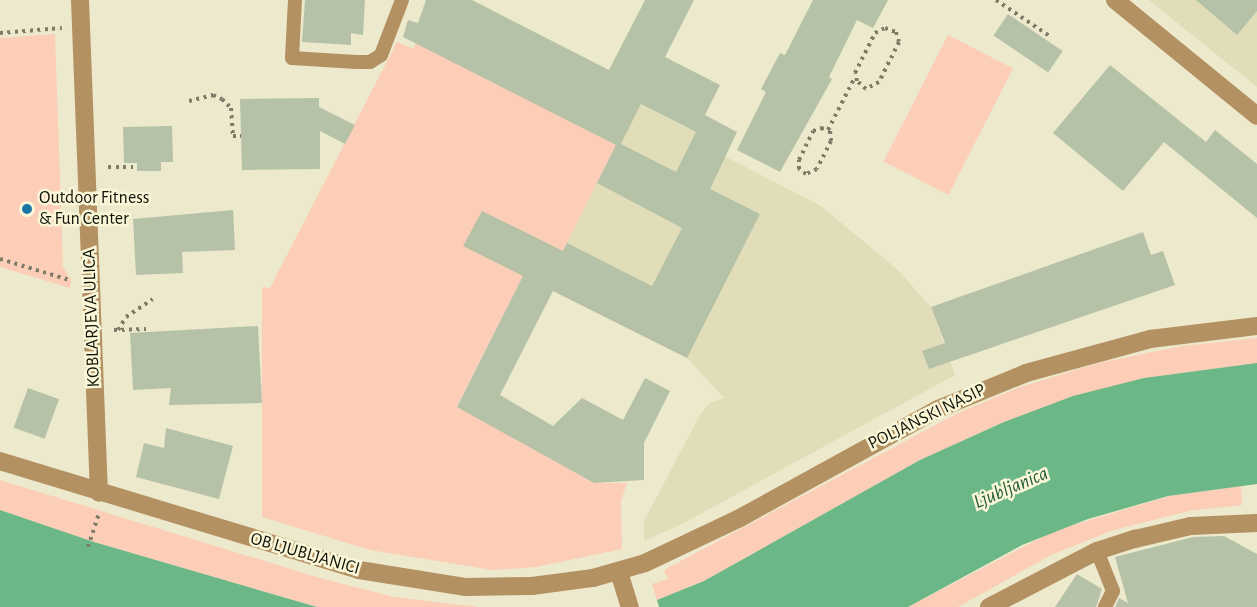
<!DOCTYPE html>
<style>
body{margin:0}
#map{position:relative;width:1257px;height:607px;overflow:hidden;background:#ede9cc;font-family:"Alegreya Sans",sans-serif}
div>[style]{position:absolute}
.built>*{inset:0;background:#e2ddb9}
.green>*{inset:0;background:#fccdb7;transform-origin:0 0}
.water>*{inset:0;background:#6bb787}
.building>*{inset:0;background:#b5c2a8;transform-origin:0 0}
.path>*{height:4px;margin-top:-2px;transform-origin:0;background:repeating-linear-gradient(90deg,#7e7c68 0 3px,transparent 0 7.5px)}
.lane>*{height:14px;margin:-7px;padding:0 7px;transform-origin:7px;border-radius:7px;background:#b39163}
.street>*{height:18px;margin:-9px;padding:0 9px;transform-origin:9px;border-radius:9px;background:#b39163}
.dots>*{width:16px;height:16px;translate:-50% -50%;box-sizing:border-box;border:3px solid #faf7d9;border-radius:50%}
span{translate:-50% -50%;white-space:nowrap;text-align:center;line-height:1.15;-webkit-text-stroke:5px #faf7d9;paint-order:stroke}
.poi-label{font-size:18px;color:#131208}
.left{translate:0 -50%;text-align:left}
.street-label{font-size:18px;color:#131208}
.water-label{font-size:20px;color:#225a3a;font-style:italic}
</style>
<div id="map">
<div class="built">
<i style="clip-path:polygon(1149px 0,1257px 0,1257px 87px)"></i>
<i style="clip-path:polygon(397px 42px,413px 49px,416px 43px,632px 121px,654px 79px,650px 109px,689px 129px,698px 111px,705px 115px,693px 140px,821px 206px,898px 270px,931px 307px,955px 375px,682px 524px,644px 541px,644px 521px,701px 413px,710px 403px,724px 398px,687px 358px,463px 246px)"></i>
</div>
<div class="green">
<i style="clip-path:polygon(55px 34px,63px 267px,71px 280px,70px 288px,0 267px,0 38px)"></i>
<i style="left:948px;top:35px;width:73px;height:142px;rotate:27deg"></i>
<i style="clip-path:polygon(397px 42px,413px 49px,416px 43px,617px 143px,563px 251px,482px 211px,464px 246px,523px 276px,457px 406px,594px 483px,627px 483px,621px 501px,622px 549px,536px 567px,492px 570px,370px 550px,262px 517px,262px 287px,270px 288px)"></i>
<i style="clip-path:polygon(1257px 338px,1257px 363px,1144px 378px,1004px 422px,920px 460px,704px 581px,657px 600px,652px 584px,668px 579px,664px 570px,956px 414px,1020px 387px,1099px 363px,1182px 346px)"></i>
<i style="clip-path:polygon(0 480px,320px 578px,394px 597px,479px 607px,317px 607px,94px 542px,0 510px)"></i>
<i style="clip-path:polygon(1241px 486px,1242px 505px,1189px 511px,1114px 530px,1051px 555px,958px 607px,908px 607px,1054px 531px,1169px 496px)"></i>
</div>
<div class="water">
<i style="clip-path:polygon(1257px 363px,1257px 484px,1168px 496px,1088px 519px,1022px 545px,908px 607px,659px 607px,657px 600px,704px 581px,920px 460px,1004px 422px,1073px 396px,1144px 378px)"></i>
<i style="clip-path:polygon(0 510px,94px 542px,317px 607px,0 607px)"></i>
</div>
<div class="building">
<i style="clip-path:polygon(305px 0,365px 0,363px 35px,351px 33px,351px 45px,302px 42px)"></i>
<i style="clip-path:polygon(evenodd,426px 0,472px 0,609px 70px,645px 0,694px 0,665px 57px,720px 85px,705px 115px,737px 132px,710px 189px,760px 214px,687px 358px,553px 291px,500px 395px,553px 426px,582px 398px,623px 420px,645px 378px,670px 391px,644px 443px,644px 480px,594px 483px,457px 407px,523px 276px,463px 246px,482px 211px,563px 251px,567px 243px,652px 286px,682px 228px,597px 183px,616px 145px,403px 37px,408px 20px,418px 23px,426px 0,641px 104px,696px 132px,676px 172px,621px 144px,641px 104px)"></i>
<i style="clip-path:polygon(813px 0,888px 0,873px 28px,857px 20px,829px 77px,832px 79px,780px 172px,737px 150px,766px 92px,761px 89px,780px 53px,785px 55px)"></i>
<i style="clip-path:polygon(1196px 0,1257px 0,1257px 11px,1237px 35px)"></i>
<i style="left:1008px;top:14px;width:66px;height:26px;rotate:34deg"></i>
<i style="clip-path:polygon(1110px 65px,1206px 142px,1215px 130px,1257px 164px,1257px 218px,1164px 142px,1123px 191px,1053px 133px)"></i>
<i style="clip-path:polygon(319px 98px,319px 107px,355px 125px,345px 144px,320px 131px,320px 169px,242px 170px,240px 99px)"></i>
<i style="clip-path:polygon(172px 126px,173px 162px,161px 162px,161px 171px,137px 171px,137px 163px,124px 163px,123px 127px)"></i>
<i style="clip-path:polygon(233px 210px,235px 250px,182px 252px,183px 273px,136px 275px,133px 219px)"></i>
<i style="clip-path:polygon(1143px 232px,1151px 255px,1163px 251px,1175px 285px,929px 369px,922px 351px,945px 343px,931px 307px)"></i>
<i style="clip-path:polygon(258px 326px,262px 403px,169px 405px,171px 388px,133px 390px,130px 333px)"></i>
<i style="left:28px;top:388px;width:33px;height:42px;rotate:20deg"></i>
<i style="clip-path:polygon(166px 428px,233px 446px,219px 499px,136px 477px,144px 443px,164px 448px)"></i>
<i style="clip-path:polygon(1224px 536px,1257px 554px,1257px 607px,1115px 607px,1119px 598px,1128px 603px,1115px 557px,1193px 537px)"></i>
<i style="clip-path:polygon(1077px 574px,1102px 589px,1096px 607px,1055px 607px)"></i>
</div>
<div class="path">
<i style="left:996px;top:0;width:66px;rotate:33.9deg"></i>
<i style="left:885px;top:28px;width:12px;rotate:20deg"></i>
<i style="left:896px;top:32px;width:10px;rotate:73deg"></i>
<i style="left:899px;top:42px;width:45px;rotate:116.6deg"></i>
<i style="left:879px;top:82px;width:15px;rotate:152deg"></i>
<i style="left:866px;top:89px;width:12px;rotate:-138deg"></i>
<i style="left:857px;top:81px;width:8px;rotate:-104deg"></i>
<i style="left:855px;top:73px;width:45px;rotate:-63.4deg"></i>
<i style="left:875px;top:33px;width:11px;rotate:-27deg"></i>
<i style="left:0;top:33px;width:62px;rotate:-4.6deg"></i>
<i style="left:189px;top:101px;width:25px;rotate:-14deg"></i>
<i style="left:213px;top:95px;width:10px;rotate:24deg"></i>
<i style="left:222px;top:99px;width:13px;rotate:45deg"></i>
<i style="left:231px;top:108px;width:28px;rotate:86deg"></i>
<i style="left:233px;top:136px;width:8px"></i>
<i style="left:821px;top:128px;width:9px;rotate:18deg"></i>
<i style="left:830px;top:131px;width:10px;rotate:84deg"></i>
<i style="left:831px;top:141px;width:31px;rotate:117deg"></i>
<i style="left:817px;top:169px;width:12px;rotate:156deg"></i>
<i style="left:806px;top:174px;width:9px;rotate:-144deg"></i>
<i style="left:799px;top:169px;width:9px;rotate:-90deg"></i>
<i style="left:799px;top:160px;width:32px;rotate:-64deg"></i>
<i style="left:813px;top:131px;width:9px;rotate:-21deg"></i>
<i style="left:828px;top:130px;width:59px;rotate:-63deg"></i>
<i style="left:108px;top:167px;width:25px"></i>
<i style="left:0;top:259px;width:72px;rotate:16.9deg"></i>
<i style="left:114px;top:330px;width:32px;rotate:-2deg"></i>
<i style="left:118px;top:330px;width:15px;rotate:-58deg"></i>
<i style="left:126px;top:317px;width:32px;rotate:-34deg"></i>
<i style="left:88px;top:547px;width:36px;rotate:-72deg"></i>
</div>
<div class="lane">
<i style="left:295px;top:0;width:58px;rotate:93deg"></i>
<i style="left:292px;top:58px;width:64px;rotate:3.6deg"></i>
<i style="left:356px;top:62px;width:14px"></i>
<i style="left:370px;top:62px;width:13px;rotate:-32deg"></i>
<i style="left:381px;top:55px;width:59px;rotate:-69.1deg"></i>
<i style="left:1097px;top:551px;width:43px;rotate:68.2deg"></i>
<i style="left:1113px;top:591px;width:18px;rotate:117deg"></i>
</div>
<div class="street">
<i style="left:80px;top:0;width:493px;rotate:87.8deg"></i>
<i style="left:1115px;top:0;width:183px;rotate:39.2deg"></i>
<i style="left:0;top:461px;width:375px;rotate:16.9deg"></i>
<i style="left:359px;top:570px;width:107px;rotate:9.1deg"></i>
<i style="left:465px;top:587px;width:67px;rotate:-0.9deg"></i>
<i style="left:532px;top:586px;width:62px;rotate:-7.5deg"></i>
<i style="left:593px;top:578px;width:54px;rotate:-16.1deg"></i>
<i style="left:645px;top:563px;width:103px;rotate:-25.3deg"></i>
<i style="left:738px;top:519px;width:228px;rotate:-28.8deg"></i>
<i style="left:938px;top:409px;width:95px;rotate:-22.2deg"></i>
<i style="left:1026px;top:373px;width:129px;rotate:-15.3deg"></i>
<i style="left:1150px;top:339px;width:108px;rotate:-6.9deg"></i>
<i style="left:619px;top:572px;width:37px;rotate:73deg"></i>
<i style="left:989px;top:607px;width:122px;rotate:-27.4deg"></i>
<i style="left:1097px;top:551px;width:40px;rotate:-18deg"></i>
<i style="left:1135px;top:539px;width:57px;rotate:-13.1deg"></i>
<i style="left:1191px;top:526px;width:66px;rotate:-2.6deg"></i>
</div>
<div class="dots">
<i style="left:27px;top:209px;background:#1876a4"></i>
</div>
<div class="poi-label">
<span class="left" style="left:39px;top:209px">Outdoor Fitness<br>&amp; Fun Center</span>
</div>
<div class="street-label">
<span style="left:92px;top:318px;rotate:-92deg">KOBLARJEVA ULICA</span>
<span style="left:927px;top:417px;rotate:-26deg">POLJANSKI NASIP</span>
<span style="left:305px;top:554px;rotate:16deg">OB LJUBLJANICI</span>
</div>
<div class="water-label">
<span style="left:1011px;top:488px;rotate:-23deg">Ljubljanica</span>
</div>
</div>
